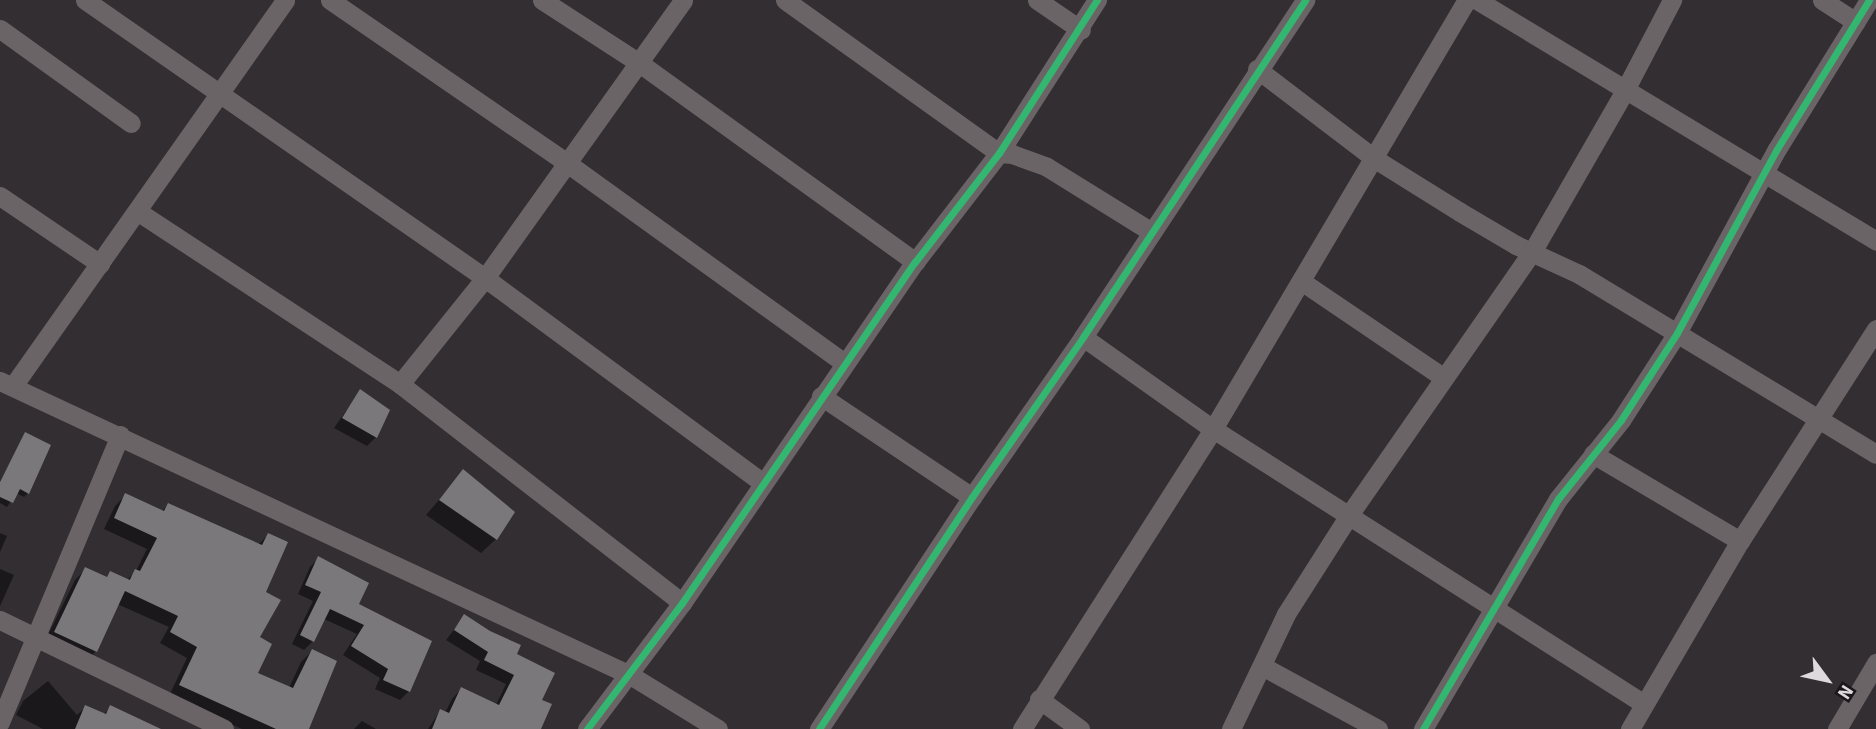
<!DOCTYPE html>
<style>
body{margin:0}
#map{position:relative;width:1876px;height:729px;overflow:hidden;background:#322e31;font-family:"Source Sans 3",sans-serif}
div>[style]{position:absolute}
.shadow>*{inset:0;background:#0007}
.building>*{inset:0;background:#7b787c}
.minor>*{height:19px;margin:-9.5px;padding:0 9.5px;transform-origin:9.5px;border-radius:9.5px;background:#6b6466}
.cycleway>*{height:7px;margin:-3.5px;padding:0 3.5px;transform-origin:3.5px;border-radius:3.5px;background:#33b770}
span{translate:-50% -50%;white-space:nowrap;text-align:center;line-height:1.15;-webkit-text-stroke:7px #1a1619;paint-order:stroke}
.north{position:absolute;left:1792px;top:645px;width:70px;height:70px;-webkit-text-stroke:5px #1a1619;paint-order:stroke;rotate:123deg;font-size:19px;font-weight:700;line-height:28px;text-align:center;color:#ded9dd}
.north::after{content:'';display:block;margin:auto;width:24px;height:32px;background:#ded9dd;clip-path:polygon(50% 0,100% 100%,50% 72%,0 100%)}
</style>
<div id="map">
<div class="shadow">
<i style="clip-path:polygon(360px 391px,376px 437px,367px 446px,334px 428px)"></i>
<i style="clip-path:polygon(26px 434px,28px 493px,24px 497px,16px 493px,7px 507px,0 503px,0 481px)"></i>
<i style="clip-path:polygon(463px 472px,513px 513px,496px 539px,481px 553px,426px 515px)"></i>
<i style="clip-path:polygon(126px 495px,162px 511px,168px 505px,258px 545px,268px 535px,255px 673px,289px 688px,301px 662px,312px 651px,306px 729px,242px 729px,169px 696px,187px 658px,160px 643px,169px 627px,117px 604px,96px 651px,85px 662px,44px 643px,75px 580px,86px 569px,106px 578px,110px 573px,126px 581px,136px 571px,147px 549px,104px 529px,115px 506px)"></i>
<i style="clip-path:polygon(0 533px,7px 536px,0 552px)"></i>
<i style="clip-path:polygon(319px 558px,357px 605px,409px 691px,400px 700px,375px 689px,380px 678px,343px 655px,357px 634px,324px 619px,313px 641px,304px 650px,292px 644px,313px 601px,298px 594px,310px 567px)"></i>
<i style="clip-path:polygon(0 569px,14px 575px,0 606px)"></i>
<i style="clip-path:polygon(464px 617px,515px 655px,539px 701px,535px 729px,428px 729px,440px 711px,445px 713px,452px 699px,461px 689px,496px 705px,506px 684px,476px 670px,480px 661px,446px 640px)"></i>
<i style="clip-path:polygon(48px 681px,77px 715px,86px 707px,103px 715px,111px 707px,157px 729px,43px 729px,16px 715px,23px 701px)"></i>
<i style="clip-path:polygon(362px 721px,376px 729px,354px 729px)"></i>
</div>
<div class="building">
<i style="clip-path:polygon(360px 389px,390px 410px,377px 438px,342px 418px)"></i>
<i style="clip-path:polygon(25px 432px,51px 445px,29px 494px,20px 489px,13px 503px,0 497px,0 482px)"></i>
<i style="clip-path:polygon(463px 469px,515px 512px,497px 540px,439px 500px)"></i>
<i style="clip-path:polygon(125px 493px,164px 511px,168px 503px,262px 545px,268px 533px,288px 542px,266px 592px,281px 600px,260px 637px,272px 644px,258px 673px,293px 688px,312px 649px,337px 661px,309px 729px,276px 729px,179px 685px,197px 647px,170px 632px,178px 616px,125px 591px,97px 652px,54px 632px,85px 567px,107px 577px,110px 571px,130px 580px,125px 590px,135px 569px,140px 571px,157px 538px,114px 518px)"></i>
<i style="clip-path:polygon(318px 556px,369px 583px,359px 604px,432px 641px,410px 692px,383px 680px,388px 669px,351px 646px,364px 625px,330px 609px,314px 642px,300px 635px,321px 592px,305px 585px)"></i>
<i style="clip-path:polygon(464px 614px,490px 631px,521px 645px,517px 654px,555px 673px,542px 700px,552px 704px,541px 729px,432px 729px,440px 709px,449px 713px,461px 687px,499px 705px,514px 675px,484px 660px,488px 652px,454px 630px)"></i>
<i style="clip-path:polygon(85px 705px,106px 714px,110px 705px,161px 729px,75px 729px)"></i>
</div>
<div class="minor">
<i style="left:85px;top:0;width:487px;rotate:34.8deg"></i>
<i style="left:485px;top:278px;width:345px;rotate:36.4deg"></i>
<i style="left:330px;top:0;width:288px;rotate:34.5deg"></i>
<i style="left:567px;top:163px;width:342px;rotate:35.8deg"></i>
<i style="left:542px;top:0;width:114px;rotate:32.9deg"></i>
<i style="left:638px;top:62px;width:342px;rotate:35.8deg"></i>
<i style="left:785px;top:0;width:263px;rotate:35.6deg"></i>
<i style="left:999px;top:153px;width:13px;rotate:4deg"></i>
<i style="left:1012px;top:154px;width:37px;rotate:20deg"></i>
<i style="left:1047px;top:167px;width:123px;rotate:31.8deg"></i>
<i style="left:1037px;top:0;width:53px;rotate:34.3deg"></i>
<i style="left:1477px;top:0;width:466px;rotate:31.1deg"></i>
<i style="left:1822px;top:0;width:40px;rotate:32.9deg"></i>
<i style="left:0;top:29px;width:161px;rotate:35.7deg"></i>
<i style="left:1257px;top:69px;width:148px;rotate:37.3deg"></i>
<i style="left:1375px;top:159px;width:100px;rotate:31.9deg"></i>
<i style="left:1460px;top:212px;width:65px;rotate:30.5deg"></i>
<i style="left:1516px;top:245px;width:69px;rotate:24.7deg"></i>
<i style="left:1579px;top:274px;width:347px;rotate:31.2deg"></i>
<i style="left:0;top:196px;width:121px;rotate:34.2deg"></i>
<i style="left:137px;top:211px;width:315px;rotate:33.3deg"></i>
<i style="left:400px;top:384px;width:357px;rotate:37.8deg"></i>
<i style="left:1301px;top:281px;width:171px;rotate:34.1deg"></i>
<i style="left:1083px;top:337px;width:159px;rotate:35.3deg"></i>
<i style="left:1213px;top:429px;width:511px;rotate:32.54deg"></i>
<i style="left:0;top:381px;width:695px;rotate:25.02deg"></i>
<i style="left:630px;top:675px;width:103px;rotate:31.5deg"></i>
<i style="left:400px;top:384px;width:136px;rotate:-51.3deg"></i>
<i style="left:485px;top:278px;width:341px;rotate:-54.5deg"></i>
<i style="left:13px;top:386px;width:472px;rotate:-54.8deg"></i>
<i style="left:821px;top:396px;width:182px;rotate:33.8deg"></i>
<i style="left:1593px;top:454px;width:171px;rotate:30.6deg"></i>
<i style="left:0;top:620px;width:249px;rotate:25.9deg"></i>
<i style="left:1262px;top:666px;width:132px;rotate:28.5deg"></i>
<i style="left:1039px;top:699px;width:51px;rotate:36.2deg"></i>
<i style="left:0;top:722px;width:311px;rotate:-67.3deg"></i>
<i style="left:587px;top:729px;width:158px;rotate:-53deg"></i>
<i style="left:682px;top:603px;width:413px;rotate:-55.7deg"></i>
<i style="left:915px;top:262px;width:138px;rotate:-52.4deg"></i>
<i style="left:999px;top:153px;width:182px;rotate:-57.4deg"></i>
<i style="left:819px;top:729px;width:278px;rotate:-56.6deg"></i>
<i style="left:972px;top:497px;width:195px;rotate:-55.2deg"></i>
<i style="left:1083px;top:337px;width:404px;rotate:-56.6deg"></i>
<i style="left:1022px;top:729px;width:356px;rotate:-57.5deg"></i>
<i style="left:1213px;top:429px;width:499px;rotate:-59.4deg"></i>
<i style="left:1231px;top:729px;width:127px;rotate:-64.4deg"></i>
<i style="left:1286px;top:614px;width:117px;rotate:-57.5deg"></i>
<i style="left:1349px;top:515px;width:320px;rotate:-55.2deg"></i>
<i style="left:1532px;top:252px;width:187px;rotate:-60.1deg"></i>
<i style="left:1625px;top:90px;width:102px;rotate:-62.4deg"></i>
<i style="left:1423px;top:729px;width:267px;rotate:-59.6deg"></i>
<i style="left:1558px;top:499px;width:101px;rotate:-51.4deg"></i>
<i style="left:1621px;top:420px;width:103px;rotate:-57.2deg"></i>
<i style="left:1677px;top:333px;width:209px;rotate:-61.5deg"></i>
<i style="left:1777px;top:149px;width:175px;rotate:-58.3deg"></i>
<i style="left:1630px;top:729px;width:218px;rotate:-59.7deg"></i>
<i style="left:1740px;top:541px;width:252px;rotate:-57.3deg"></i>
<i style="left:1837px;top:729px;width:77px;rotate:-59.4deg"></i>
</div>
<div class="cycleway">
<i style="left:587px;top:729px;width:158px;rotate:-53deg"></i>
<i style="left:682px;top:603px;width:413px;rotate:-55.7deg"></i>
<i style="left:915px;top:262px;width:138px;rotate:-52.4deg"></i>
<i style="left:999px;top:153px;width:182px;rotate:-57.4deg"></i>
<i style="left:819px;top:729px;width:278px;rotate:-56.6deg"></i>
<i style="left:972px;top:497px;width:195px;rotate:-55.2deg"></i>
<i style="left:1083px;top:337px;width:404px;rotate:-56.6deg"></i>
<i style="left:1423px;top:729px;width:267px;rotate:-59.6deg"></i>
<i style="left:1558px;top:499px;width:101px;rotate:-51.4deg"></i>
<i style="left:1621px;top:420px;width:103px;rotate:-57.2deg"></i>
<i style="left:1677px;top:333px;width:209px;rotate:-61.5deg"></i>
<i style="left:1777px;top:149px;width:175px;rotate:-58.3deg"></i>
</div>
<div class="north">N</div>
</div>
